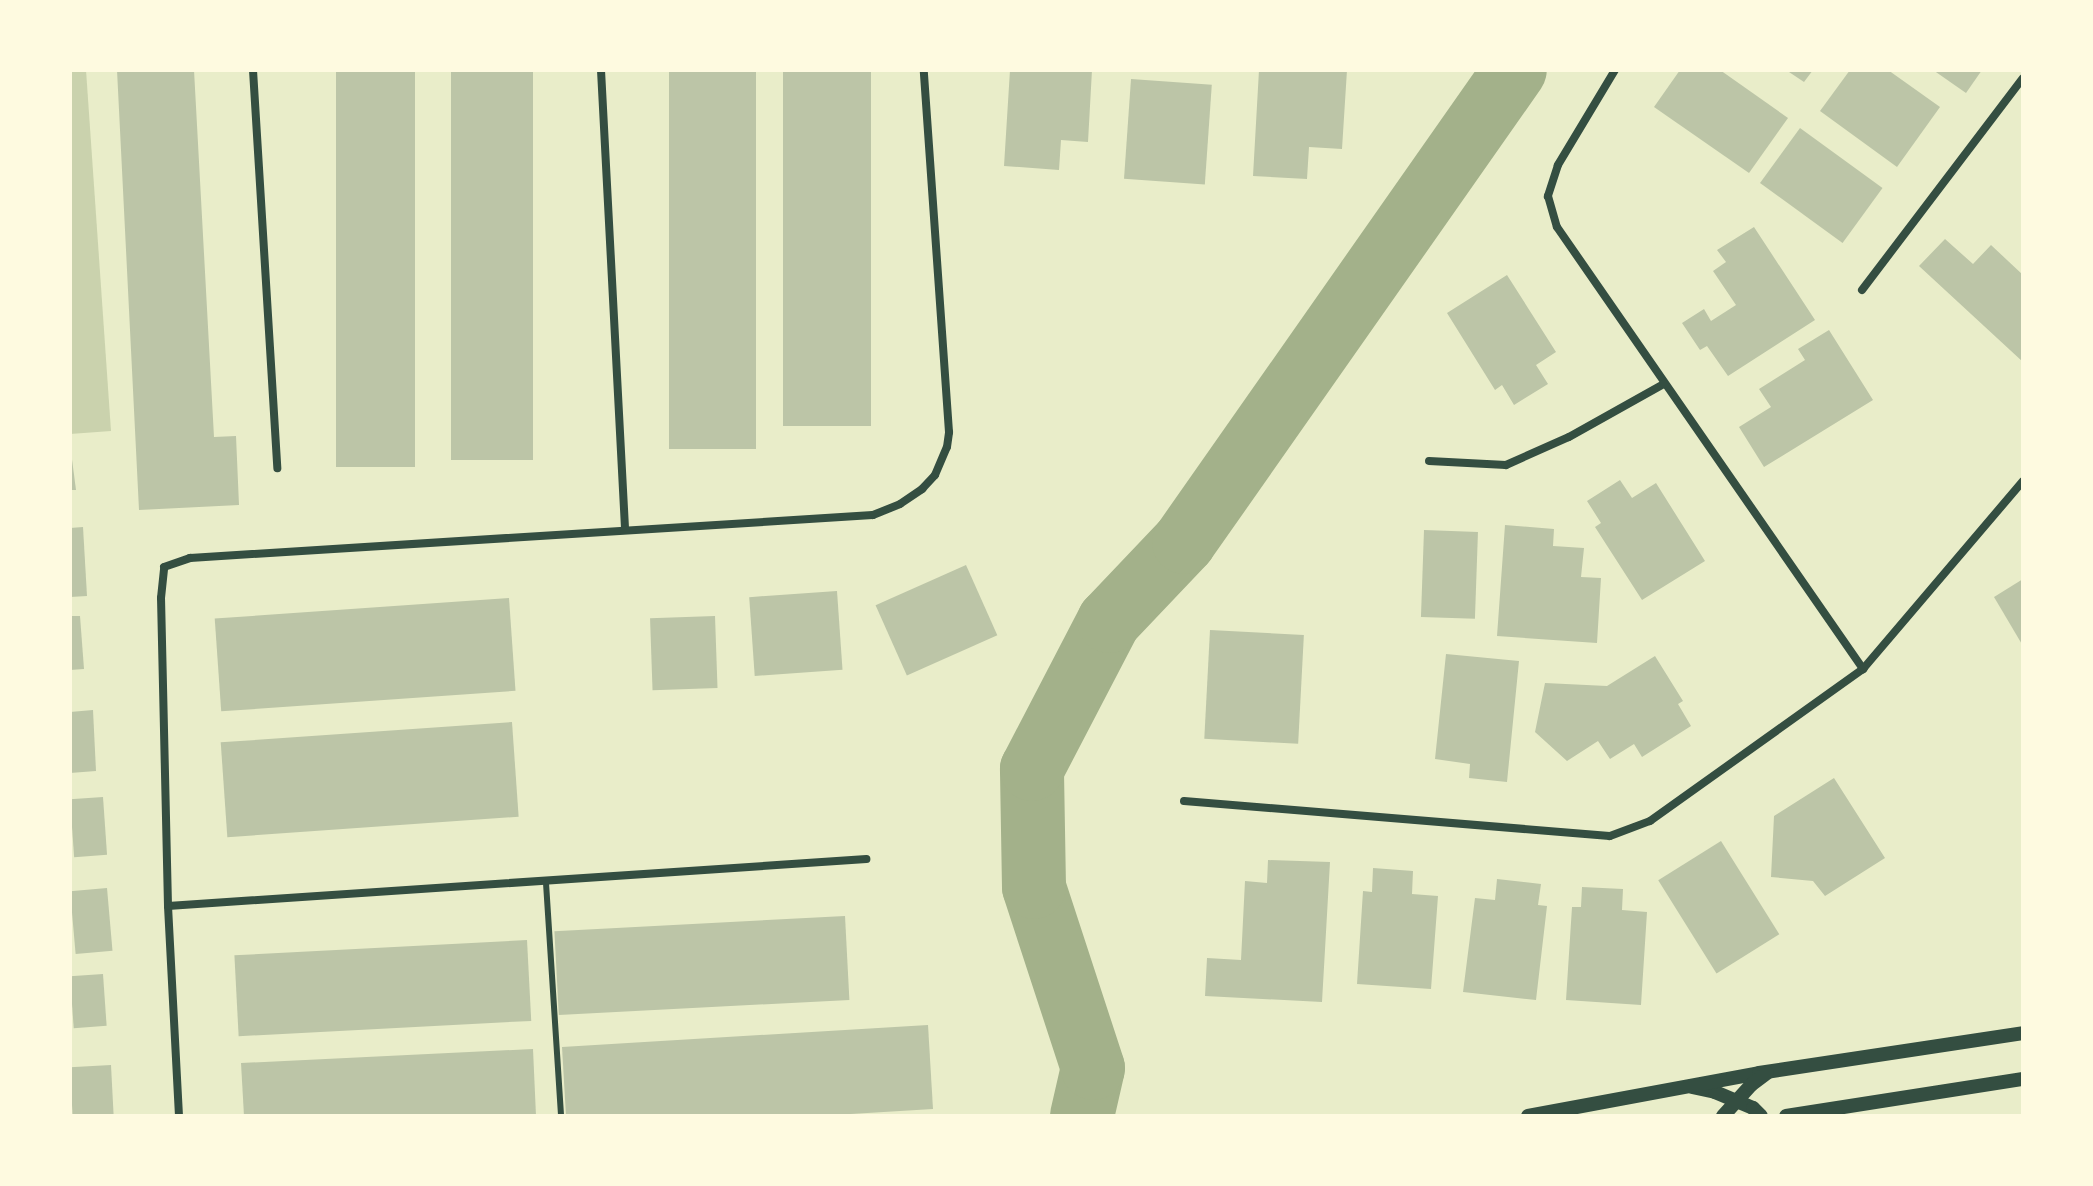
<!DOCTYPE html>
<style>
body{margin:0}
#map{position:relative;width:2093px;height:1186px;overflow:hidden;background:#e9edc9;font-family:"Fira Sans",sans-serif}
div>[style]{position:absolute}
.green>*{inset:0;background:#cad2ad}
.river>*{height:64px;margin:-32px;padding:0 32px;transform-origin:32px;border-radius:32px;background:#a3b18a}
.building>*{inset:0;background:#bcc5a7;transform-origin:0 0}
.service>*{height:6px;margin:-3px;padding:0 3px;transform-origin:3px;border-radius:3px;background:#344e41}
.minor>*{height:8px;margin:-4px;padding:0 4px;transform-origin:4px;border-radius:4px;background:#344e41}
.tertiary>*{height:14px;margin:-7px;padding:0 7px;transform-origin:7px;border-radius:7px;background:#344e41}
span{translate:-50% -50%;white-space:nowrap;text-align:center;line-height:1.15;-webkit-text-stroke:6px #fefae0;paint-order:stroke}
.frame{position:absolute;inset:0;border:72px solid #fefae0;pointer-events:none}
</style>
<div id="map">
<div class="green">
<i style="clip-path:polygon(70px 70px,86px 70px,111px 431px,70px 434px)"></i>
</div>
<div class="river">
<i style="left:1082px;top:1116px;width:49px;rotate:-77.1deg"></i>
<i style="left:1093px;top:1068px;width:190px;rotate:-108.1deg"></i>
<i style="left:1034px;top:887px;width:118px;rotate:-91deg"></i>
<i style="left:1032px;top:769px;width:167px;rotate:-62.5deg"></i>
<i style="left:1109px;top:621px;width:109px;rotate:-46.5deg"></i>
<i style="left:1184px;top:542px;width:576px;rotate:-54.96deg"></i>
</div>
<div class="building">
<i style="clip-path:polygon(117px 70px,194px 70px,214px 437px,236px 436px,239px 505px,139px 510px)"></i>
<i style="left:336px;top:70px;width:79px;height:397px"></i>
<i style="left:451px;top:70px;width:82px;height:390px"></i>
<i style="left:669px;top:70px;width:87px;height:379px"></i>
<i style="left:783px;top:70px;width:88px;height:356px"></i>
<i style="clip-path:polygon(1010px 70px,1092px 70px,1088px 142px,1061px 140px,1059px 170px,1004px 166px)"></i>
<i style="clip-path:polygon(1259px 70px,1347px 70px,1342px 149px,1309px 147px,1307px 179px,1253px 176px)"></i>
<i style="clip-path:polygon(1680px 70px,1720px 70px,1788px 118px,1749px 173px,1654px 107px)"></i>
<i style="clip-path:polygon(1786px 70px,1813px 70px,1804px 82px)"></i>
<i style="clip-path:polygon(1850px 70px,1888px 70px,1940px 107px,1897px 167px,1820px 111px)"></i>
<i style="clip-path:polygon(1933px 70px,1982px 70px,1966px 93px)"></i>
<i style="left:1131px;top:79px;width:81px;height:100px;rotate:4deg"></i>
<i style="left:1800px;top:128px;width:102px;height:68px;rotate:36deg"></i>
<i style="clip-path:polygon(1754px 227px,1815px 320px,1728px 376px,1707px 346px,1700px 350px,1682px 323px,1704px 309px,1711px 321px,1736px 305px,1713px 271px,1726px 262px,1717px 250px)"></i>
<i style="clip-path:polygon(1945px 239px,1973px 264px,1991px 245px,2023px 275px,2023px 362px,1919px 266px)"></i>
<i style="clip-path:polygon(1507px 275px,1556px 352px,1536px 365px,1548px 384px,1514px 405px,1502px 385px,1495px 390px,1447px 313px)"></i>
<i style="clip-path:polygon(1829px 330px,1873px 400px,1764px 467px,1739px 427px,1771px 407px,1759px 389px,1805px 360px,1798px 349px)"></i>
<i style="clip-path:polygon(70px 444px,76px 490px,70px 490px)"></i>
<i style="clip-path:polygon(1620px 480px,1632px 498px,1656px 483px,1705px 561px,1642px 600px,1595px 527px,1601px 523px,1587px 501px)"></i>
<i style="clip-path:polygon(1505px 525px,1554px 529px,1553px 546px,1584px 548px,1581px 577px,1601px 578px,1597px 643px,1497px 636px)"></i>
<i style="clip-path:polygon(83px 527px,87px 596px,70px 597px,70px 528px)"></i>
<i style="left:1424px;top:530px;width:54px;height:87px;rotate:2deg"></i>
<i style="left:966px;top:565px;width:77px;height:99px;rotate:66deg"></i>
<i style="clip-path:polygon(2023px 579px,2023px 646px,1994px 597px)"></i>
<i style="left:837px;top:591px;width:79px;height:88px;rotate:86deg"></i>
<i style="left:509px;top:598px;width:93px;height:295px;rotate:86deg"></i>
<i style="clip-path:polygon(70px 616px,80px 616px,84px 669px,70px 670px)"></i>
<i style="left:715px;top:616px;width:72px;height:65px;rotate:88deg"></i>
<i style="left:1210px;top:630px;width:94px;height:109px;rotate:3deg"></i>
<i style="clip-path:polygon(1446px 654px,1519px 661px,1507px 782px,1469px 778px,1470px 764px,1435px 759px)"></i>
<i style="clip-path:polygon(1655px 656px,1683px 701px,1678px 704px,1691px 726px,1642px 757px,1634px 744px,1610px 759px,1598px 741px,1567px 761px,1535px 732px,1545px 683px,1607px 686px)"></i>
<i style="clip-path:polygon(93px 710px,96px 771px,70px 773px,70px 712px)"></i>
<i style="left:512px;top:722px;width:95px;height:292px;rotate:86deg"></i>
<i style="clip-path:polygon(1834px 778px,1885px 858px,1825px 896px,1813px 881px,1771px 877px,1774px 816px)"></i>
<i style="left:103px;top:797px;width:58px;height:33px;rotate:86deg"></i>
<i style="left:1721px;top:841px;width:110px;height:74px;rotate:58deg"></i>
<i style="clip-path:polygon(1268px 860px,1330px 862px,1322px 1002px,1205px 996px,1207px 958px,1241px 960px,1245px 881px,1267px 883px)"></i>
<i style="clip-path:polygon(1373px 868px,1413px 871px,1412px 894px,1438px 896px,1431px 989px,1357px 984px,1363px 891px,1372px 892px)"></i>
<i style="clip-path:polygon(1497px 879px,1541px 884px,1538px 905px,1547px 906px,1536px 1000px,1463px 992px,1475px 898px,1495px 900px)"></i>
<i style="clip-path:polygon(1582px 887px,1623px 889px,1622px 910px,1647px 912px,1641px 1005px,1566px 1000px,1572px 907px,1581px 907px)"></i>
<i style="left:107px;top:888px;width:63px;height:37px;rotate:85deg"></i>
<i style="left:845px;top:916px;width:84px;height:291px;rotate:87deg"></i>
<i style="left:527px;top:940px;width:81px;height:293px;rotate:87deg"></i>
<i style="left:103px;top:974px;width:52px;height:33px;rotate:86deg"></i>
<i style="clip-path:polygon(928px 1025px,933px 1109px,818px 1116px,566px 1116px,562px 1047px)"></i>
<i style="clip-path:polygon(533px 1049px,536px 1116px,244px 1116px,241px 1063px)"></i>
<i style="left:111px;top:1065px;width:51px;height:41px;rotate:87deg"></i>
</div>
<div class="service">
<i style="left:546px;top:883px;width:233px;rotate:86.3deg"></i>
</div>
<div class="minor">
<i style="left:253px;top:70px;width:399px;rotate:86.5deg"></i>
<i style="left:601px;top:70px;width:459px;rotate:87deg"></i>
<i style="left:1615px;top:70px;width:111px;rotate:121deg"></i>
<i style="left:1558px;top:165px;width:33px;rotate:108deg"></i>
<i style="left:1548px;top:196px;width:32px;rotate:74deg"></i>
<i style="left:1557px;top:227px;width:538px;rotate:55.3deg"></i>
<i style="left:1862px;top:290px;width:266px;rotate:-52.8deg"></i>
<i style="left:1429px;top:461px;width:77px;rotate:3deg"></i>
<i style="left:1506px;top:465px;width:69px;rotate:-24deg"></i>
<i style="left:1569px;top:437px;width:109px;rotate:-29.2deg"></i>
<i style="left:1184px;top:801px;width:427px;rotate:4.7deg"></i>
<i style="left:1610px;top:836px;width:43px;rotate:-20.6deg"></i>
<i style="left:1650px;top:821px;width:262px;rotate:-35.5deg"></i>
<i style="left:1863px;top:669px;width:247px;rotate:-49.6deg"></i>
<i style="left:168px;top:906px;width:700px;rotate:-3.85deg"></i>
<i style="left:179px;top:1116px;width:210px;rotate:-93deg"></i>
<i style="left:168px;top:906px;width:308px;rotate:-91.3deg"></i>
<i style="left:161px;top:598px;width:31px;rotate:-84deg"></i>
<i style="left:164px;top:567px;width:28px;rotate:-19deg"></i>
<i style="left:190px;top:558px;width:684px;rotate:-3.6deg"></i>
<i style="left:873px;top:515px;width:29px;rotate:-22deg"></i>
<i style="left:900px;top:504px;width:27px;rotate:-34deg"></i>
<i style="left:922px;top:489px;width:19px;rotate:-47deg"></i>
<i style="left:935px;top:475px;width:30px;rotate:-67deg"></i>
<i style="left:947px;top:447px;width:15px;rotate:-82deg"></i>
<i style="left:949px;top:432px;width:363px;rotate:-94deg"></i>
</div>
<div class="tertiary">
<i style="left:1692px;top:1087px;width:24px;rotate:12deg"></i>
<i style="left:1715px;top:1092px;width:41px;rotate:22.8deg"></i>
<i style="left:1753px;top:1108px;width:11px;rotate:45deg"></i>
<i style="left:1528px;top:1116px;width:235px;rotate:-10.5deg"></i>
<i style="left:1759px;top:1073px;width:267px;rotate:-8.6deg"></i>
<i style="left:1723px;top:1116px;width:42px;rotate:-47.9deg"></i>
<i style="left:1751px;top:1085px;width:20px;rotate:-37deg"></i>
<i style="left:1786px;top:1116px;width:240px;rotate:-8.9deg"></i>
</div>
<div class="frame"></div>
</div>
